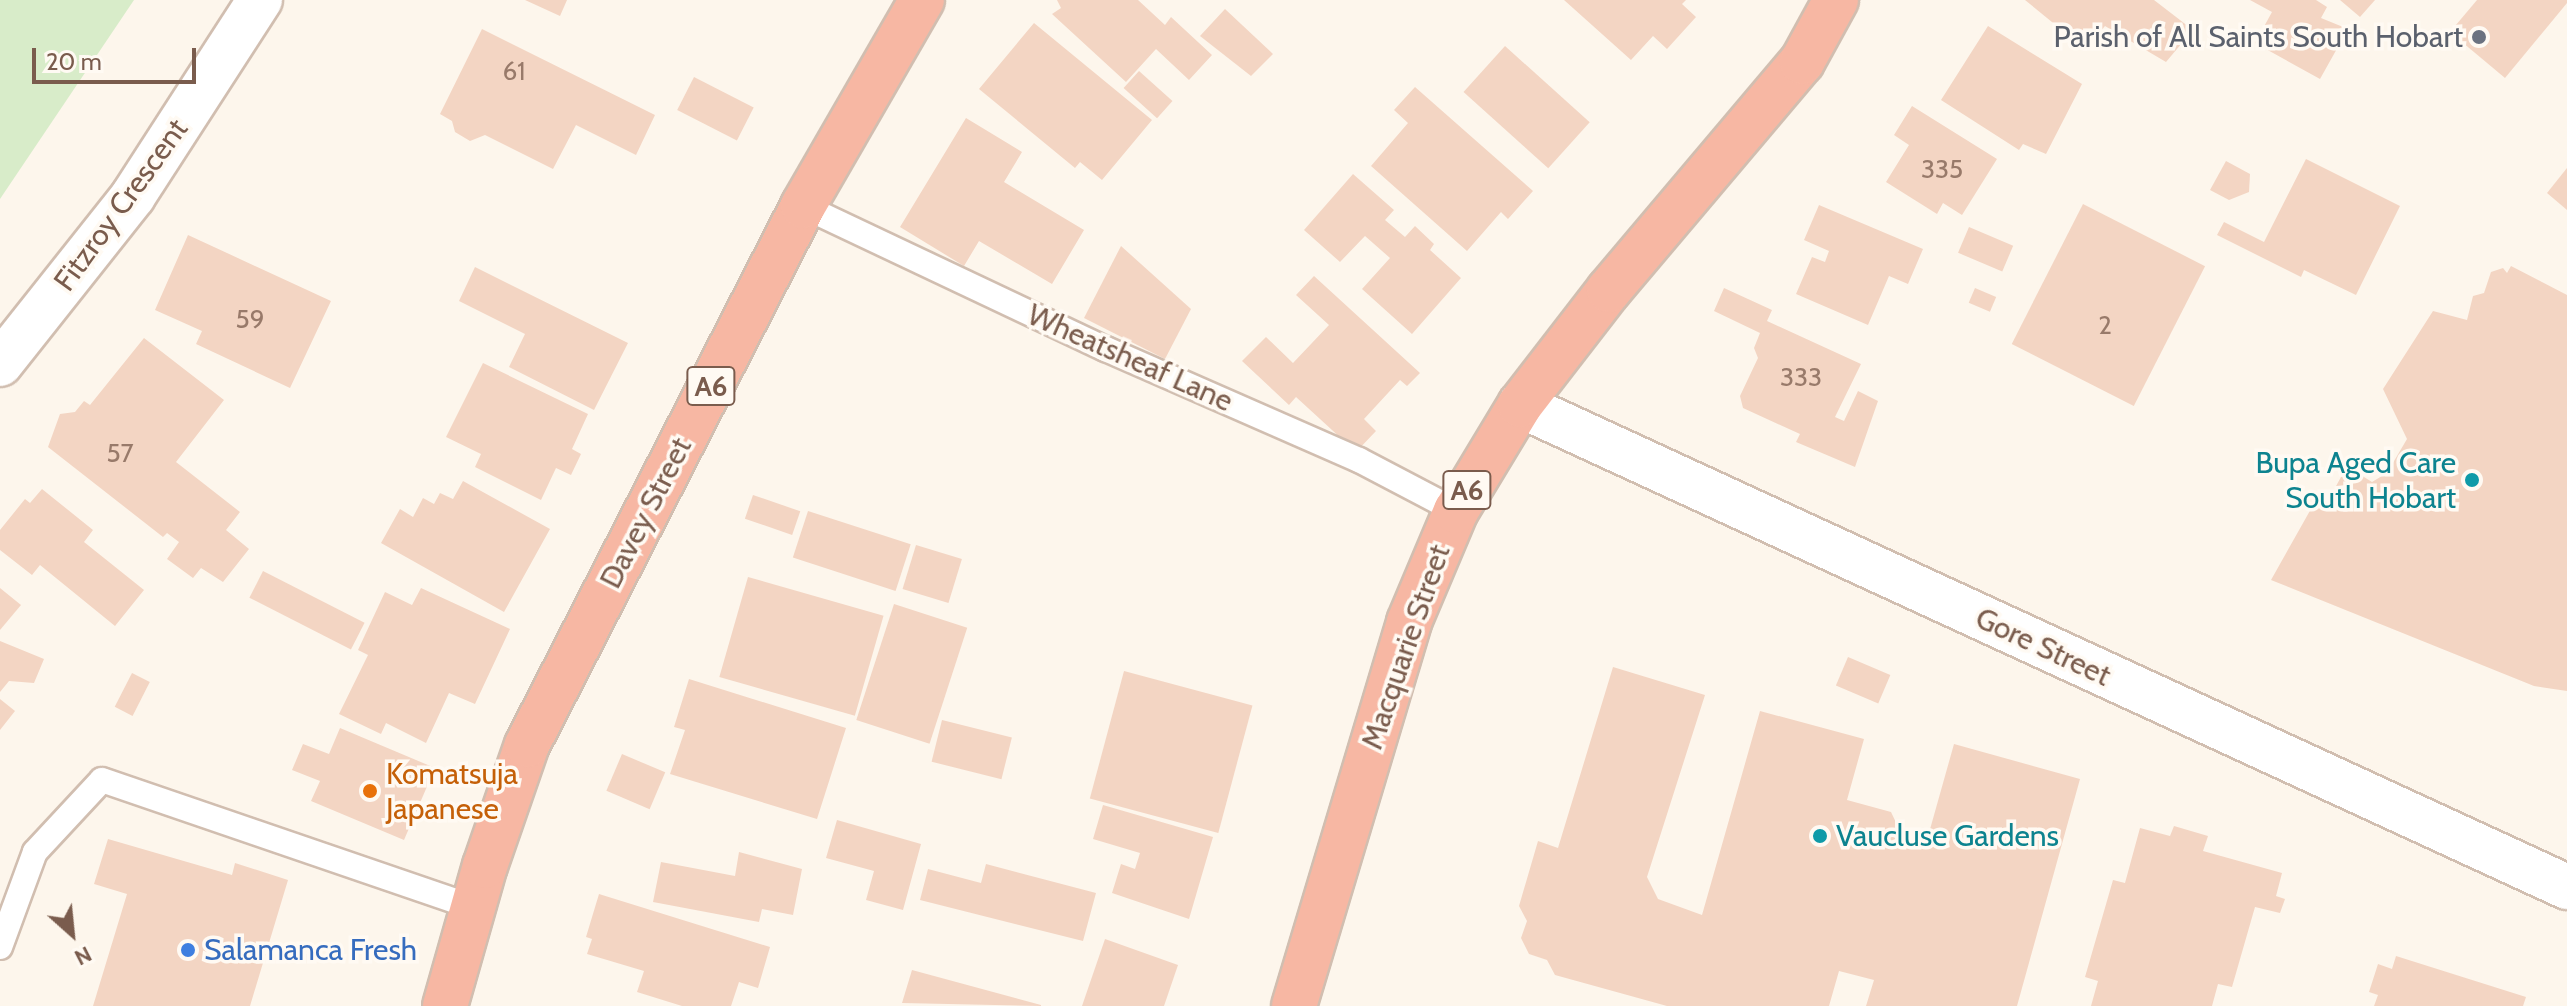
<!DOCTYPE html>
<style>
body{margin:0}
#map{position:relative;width:2567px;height:1006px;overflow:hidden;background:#fdf6ec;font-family:Cabin,sans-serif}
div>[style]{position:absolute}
.green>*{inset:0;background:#d8ecc9}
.building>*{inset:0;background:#f3d5c3;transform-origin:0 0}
.roads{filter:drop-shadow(2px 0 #d1beb0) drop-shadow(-2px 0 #d1beb0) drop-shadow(0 2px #d1beb0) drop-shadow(0 -2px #d1beb0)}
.lane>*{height:24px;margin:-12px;padding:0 12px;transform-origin:12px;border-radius:12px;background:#fff}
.street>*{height:44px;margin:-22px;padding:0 22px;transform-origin:22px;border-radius:22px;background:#fff}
.highway>*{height:44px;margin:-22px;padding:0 22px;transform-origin:22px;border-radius:22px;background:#f7b7a3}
.dots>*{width:22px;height:22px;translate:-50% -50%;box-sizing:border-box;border:4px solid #fffaf3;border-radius:50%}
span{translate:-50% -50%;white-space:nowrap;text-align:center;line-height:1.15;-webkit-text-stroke:7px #fffaf3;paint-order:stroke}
.number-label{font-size:26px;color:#987a6a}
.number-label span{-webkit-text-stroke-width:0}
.shield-label span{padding:2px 6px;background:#fffaf3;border:2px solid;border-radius:6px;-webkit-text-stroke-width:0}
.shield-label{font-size:28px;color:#7a5c4d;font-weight:700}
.worship-label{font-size:30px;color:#5b616d}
.right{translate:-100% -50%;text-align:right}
.street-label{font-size:30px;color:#7a5c4d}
.culture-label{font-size:30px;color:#0d838f}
.left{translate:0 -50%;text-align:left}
.food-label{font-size:30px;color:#c56008}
.shop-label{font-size:30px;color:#366cbe}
.north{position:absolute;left:32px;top:894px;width:80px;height:80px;-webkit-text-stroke:6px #fffaf3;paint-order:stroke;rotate:153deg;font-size:22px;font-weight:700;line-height:32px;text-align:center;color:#7a5c4d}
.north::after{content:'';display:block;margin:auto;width:28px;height:36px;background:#7a5c4d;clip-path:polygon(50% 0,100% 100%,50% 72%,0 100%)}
.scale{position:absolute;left:32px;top:48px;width:164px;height:36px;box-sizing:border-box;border:4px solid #7a5c4d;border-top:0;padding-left:10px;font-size:24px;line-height:28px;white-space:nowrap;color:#7a5c4d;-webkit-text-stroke:6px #fffaf3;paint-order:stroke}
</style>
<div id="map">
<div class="green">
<i style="clip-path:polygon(0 0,134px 0,0 199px)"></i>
</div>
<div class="building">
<i style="clip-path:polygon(525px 0,567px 0,560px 16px)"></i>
<i style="clip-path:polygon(1057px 0,1138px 0,1165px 25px,1171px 17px,1212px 55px,1189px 80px,1156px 49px,1126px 82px,1052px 14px,1061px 8px)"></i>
<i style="clip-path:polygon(1564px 0,1686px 0,1682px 4px,1696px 17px,1667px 49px,1653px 36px,1631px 60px)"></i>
<i style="clip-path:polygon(2025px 0,2154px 0,2193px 30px,2166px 62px,2105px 26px,2085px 49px)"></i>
<i style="clip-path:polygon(2250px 0,2316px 0,2327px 7px,2321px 18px,2348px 29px,2320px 79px,2255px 43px,2272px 12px)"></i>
<i style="clip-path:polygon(2340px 0,2375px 0,2360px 17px)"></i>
<i style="clip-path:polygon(2477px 0,2567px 0,2567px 3px,2505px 78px,2450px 32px)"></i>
<i style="clip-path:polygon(1225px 9px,1273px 54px,1251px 76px,1200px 36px)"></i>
<i style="clip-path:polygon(1034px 23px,1152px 120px,1102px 180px,1080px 162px,1075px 168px,979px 89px)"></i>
<i style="clip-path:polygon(1988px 26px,2082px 84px,2046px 154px,2023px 144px,2019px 150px,1941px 100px)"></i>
<i style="clip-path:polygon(482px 29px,655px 115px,636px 155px,576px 125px,553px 169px,485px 135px,470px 141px,455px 132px,452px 121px,440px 114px)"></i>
<i style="left:1505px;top:46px;width:114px;height:62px;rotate:42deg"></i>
<i style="left:1139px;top:71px;width:45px;height:23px;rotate:42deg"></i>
<i style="left:694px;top:77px;width:67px;height:37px;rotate:27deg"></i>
<i style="clip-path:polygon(1415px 87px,1533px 191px,1508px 219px,1501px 212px,1467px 251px,1371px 166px,1408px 123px,1394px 110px)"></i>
<i style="clip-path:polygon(1912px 106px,1997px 159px,1962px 215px,1943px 203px,1937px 214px,1886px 182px,1909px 145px,1894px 135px)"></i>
<i style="clip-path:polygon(966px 118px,1022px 152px,1004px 182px,1084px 230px,1052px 284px,979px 241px,964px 266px,900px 227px)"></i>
<i style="clip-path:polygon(2306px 159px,2400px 206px,2356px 295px,2304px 270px,2301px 277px,2217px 235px,2224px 222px,2264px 242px)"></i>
<i style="clip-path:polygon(2226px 161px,2250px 174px,2249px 192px,2229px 200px,2210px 190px)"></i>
<i style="clip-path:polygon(2567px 168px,2567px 210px,2547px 193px)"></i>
<i style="clip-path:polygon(1353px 174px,1394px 210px,1385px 220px,1405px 237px,1415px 226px,1434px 244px,1430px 250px,1461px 278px,1412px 334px,1362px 289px,1390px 258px,1365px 236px,1340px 262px,1304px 230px)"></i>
<i style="left:2083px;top:204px;width:137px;height:157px;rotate:27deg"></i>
<i style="clip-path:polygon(1819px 205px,1923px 249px,1908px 284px,1889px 276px,1868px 325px,1796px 294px,1812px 257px,1825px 262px,1829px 251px,1804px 240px)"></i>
<i style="left:1969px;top:227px;width:48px;height:28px;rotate:23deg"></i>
<i style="clip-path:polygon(188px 235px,331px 301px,290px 388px,196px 344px,202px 331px,155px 310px)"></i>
<i style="clip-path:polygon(1121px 246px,1191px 309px,1165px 359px,1084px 318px)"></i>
<i style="clip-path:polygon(2511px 266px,2567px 295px,2567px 691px,2534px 686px,2271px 580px,2316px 500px,2343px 510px,2335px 488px,2341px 477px,2356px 472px,2372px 482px,2387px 473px,2407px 439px,2383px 389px,2433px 311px,2467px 320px,2473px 296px,2484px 293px,2491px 272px,2503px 268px,2507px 273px)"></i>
<i style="clip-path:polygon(475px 267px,628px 343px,594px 410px,509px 367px,525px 334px,459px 301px)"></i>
<i style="clip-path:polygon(1314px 276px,1420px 373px,1407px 386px,1400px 380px,1364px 419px,1376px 431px,1356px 452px,1296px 397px,1289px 405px,1242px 361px,1266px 337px,1293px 363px,1329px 325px,1296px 295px)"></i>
<i style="clip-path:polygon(1724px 288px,1772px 310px,1767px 321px,1861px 364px,1835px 417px,1844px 421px,1858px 391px,1878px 401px,1855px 467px,1796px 442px,1800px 434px,1743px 408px,1740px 396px,1758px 358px,1754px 348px,1760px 333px,1714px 311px)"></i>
<i style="left:1975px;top:288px;width:23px;height:16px;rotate:23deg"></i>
<i style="clip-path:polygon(144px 338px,224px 400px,176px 462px,240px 512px,226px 530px,249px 549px,223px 582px,201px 568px,193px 578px,167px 559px,179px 542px,167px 533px,163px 537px,48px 447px,60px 414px,75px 412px,84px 401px,90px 405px)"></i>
<i style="clip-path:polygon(483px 363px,588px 414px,572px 449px,581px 454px,571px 475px,556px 468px,541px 500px,475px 467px,481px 454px,446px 437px)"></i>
<i style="clip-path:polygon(463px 481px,550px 529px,504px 612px,381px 543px,400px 509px,413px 517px,423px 498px,434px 504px,440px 493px,453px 499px)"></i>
<i style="clip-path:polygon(42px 489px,93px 530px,84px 542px,144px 590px,115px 626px,40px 565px,32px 575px,0 550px,0 530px,25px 499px,30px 503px)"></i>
<i style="left:753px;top:495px;width:50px;height:25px;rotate:19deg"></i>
<i style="left:808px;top:511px;width:108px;height:49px;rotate:18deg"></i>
<i style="left:916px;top:545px;width:48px;height:46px;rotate:17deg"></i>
<i style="left:263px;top:571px;width:114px;height:30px;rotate:27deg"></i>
<i style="left:748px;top:577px;width:141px;height:104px;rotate:16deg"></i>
<i style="clip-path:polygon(0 588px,21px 605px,0 630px)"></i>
<i style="clip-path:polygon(421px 588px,510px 629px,475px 704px,449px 693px,426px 743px,386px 723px,381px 734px,339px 714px,368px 655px,358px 650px,385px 592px,412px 605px)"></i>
<i style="left:894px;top:604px;width:77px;height:122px;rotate:18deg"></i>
<i style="clip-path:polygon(0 641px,44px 659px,34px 683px,9px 681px,0 692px)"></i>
<i style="left:1848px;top:657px;width:46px;height:31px;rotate:23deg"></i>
<i style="clip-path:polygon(1613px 667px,1705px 695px,1647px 877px,1658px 899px,1702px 915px,1760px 711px,1864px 739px,1847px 800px,1891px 812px,1901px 833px,1927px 840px,1954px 744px,2080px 779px,2017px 1006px,1866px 1006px,1874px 980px,1839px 971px,1829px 1006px,1667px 1006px,1555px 975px,1547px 960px,1529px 954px,1521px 938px,1527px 921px,1519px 906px,1538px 841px,1558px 848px)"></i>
<i style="left:1124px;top:671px;width:133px;height:132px;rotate:15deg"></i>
<i style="left:132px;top:673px;width:20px;height:38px;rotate:27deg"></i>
<i style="clip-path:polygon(689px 679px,846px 728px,817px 819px,670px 774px,685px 730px,674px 727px)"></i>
<i style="clip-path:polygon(0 699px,15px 711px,0 730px)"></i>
<i style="left:942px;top:720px;width:72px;height:43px;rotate:14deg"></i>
<i style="clip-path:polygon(340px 728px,435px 768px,404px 840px,311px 801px,320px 781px,292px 770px,303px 744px,329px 754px)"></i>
<i style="left:622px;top:754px;width:47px;height:40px;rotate:23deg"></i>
<i style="clip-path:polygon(1103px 805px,1213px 837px,1189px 919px,1112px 893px,1121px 864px,1135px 869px,1140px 853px,1093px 839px)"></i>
<i style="clip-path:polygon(837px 820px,921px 844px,903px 910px,866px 900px,874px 871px,826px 858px)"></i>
<i style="clip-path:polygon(2174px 826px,2208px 836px,2203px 851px,2282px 873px,2276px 896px,2285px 899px,2280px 913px,2255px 907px,2232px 987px,2218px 984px,2212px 1006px,2091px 1006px,2098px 981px,2085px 977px,2113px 880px,2125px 883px,2140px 828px,2170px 836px)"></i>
<i style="clip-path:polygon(108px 839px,232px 875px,235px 863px,288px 880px,250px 1006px,93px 1006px,127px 894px,94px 884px)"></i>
<i style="clip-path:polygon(739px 852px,802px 869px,793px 915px,762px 909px,759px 922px,653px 902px,661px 862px,735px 876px)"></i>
<i style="clip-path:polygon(986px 864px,1096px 893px,1083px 941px,920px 900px,928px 869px,981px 883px)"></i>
<i style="clip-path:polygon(599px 894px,770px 947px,758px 988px,739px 982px,731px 1006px,682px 1006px,637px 992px,644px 971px,587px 954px,592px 939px,586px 937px)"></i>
<i style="clip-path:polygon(1105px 939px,1178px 965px,1164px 1006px,1082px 1006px)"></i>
<i style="clip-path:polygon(2396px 956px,2526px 997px,2523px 1006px,2374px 1006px,2378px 995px,2369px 992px,2378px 964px,2392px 969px)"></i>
<i style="clip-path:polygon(912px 970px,1041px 1005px,1041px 1006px,902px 1003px)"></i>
</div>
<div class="roads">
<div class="lane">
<i style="left:803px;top:206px;width:335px;rotate:25.3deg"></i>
<i style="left:1106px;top:349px;width:276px;rotate:23.7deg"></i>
<i style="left:1359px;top:460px;width:110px;rotate:27.7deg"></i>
<i style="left:0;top:947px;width:101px;rotate:-69.8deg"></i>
<i style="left:35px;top:852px;width:98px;rotate:-47.1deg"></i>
<i style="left:102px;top:780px;width:392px;rotate:18.9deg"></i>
</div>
<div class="street">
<i style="left:0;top:364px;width:214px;rotate:-51.6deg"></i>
<i style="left:133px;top:196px;width:234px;rotate:-57.1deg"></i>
<i style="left:1520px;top:405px;width:1153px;rotate:24.72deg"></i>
</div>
<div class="highway">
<i style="left:445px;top:1006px;width:146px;rotate:-74.1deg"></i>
<i style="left:485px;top:866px;width:128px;rotate:-70.9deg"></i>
<i style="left:527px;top:745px;width:606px;rotate:-62.88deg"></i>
<i style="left:803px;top:206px;width:238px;rotate:-60deg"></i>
<i style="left:1294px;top:1006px;width:401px;rotate:-73.3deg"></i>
<i style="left:1409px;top:622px;width:121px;rotate:-67.1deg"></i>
<i style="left:1456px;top:511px;width:124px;rotate:-58.9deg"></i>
<i style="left:1520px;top:405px;width:145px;rotate:-52.3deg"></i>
<i style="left:1609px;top:290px;width:299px;rotate:-49.8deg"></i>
<i style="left:1802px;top:62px;width:71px;rotate:-61.3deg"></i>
</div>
</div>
<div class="dots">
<i style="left:2479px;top:37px;background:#6b7280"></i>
<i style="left:2472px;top:480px;background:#0f9aa8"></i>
<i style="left:370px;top:791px;background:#e8710a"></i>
<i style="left:1820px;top:836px;background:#0f9aa8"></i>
<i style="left:188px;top:950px;background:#3f7fe0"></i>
</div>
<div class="number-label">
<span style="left:514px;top:72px">61</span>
<span style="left:1942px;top:170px">335</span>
<span style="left:250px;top:320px">59</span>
<span style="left:2105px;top:326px">2</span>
<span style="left:1801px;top:378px">333</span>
<span style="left:120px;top:454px">57</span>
</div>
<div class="shield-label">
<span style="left:711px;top:386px">A6</span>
<span style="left:1467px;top:490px">A6</span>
</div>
<div class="worship-label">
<span class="right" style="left:2463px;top:37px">Parish of All Saints South Hobart</span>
</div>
<div class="street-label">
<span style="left:121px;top:205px;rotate:-54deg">Fitzroy Crescent</span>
<span style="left:1130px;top:358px;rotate:24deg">Wheatsheaf Lane</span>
<span style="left:646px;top:513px;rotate:-63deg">Davey Street</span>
<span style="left:1406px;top:647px;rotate:-71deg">Macquarie Street</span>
<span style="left:2043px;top:647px;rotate:25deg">Gore Street</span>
</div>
<div class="culture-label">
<span class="right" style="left:2456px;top:480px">Bupa Aged Care<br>South Hobart</span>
<span class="left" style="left:1836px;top:836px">Vaucluse Gardens</span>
</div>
<div class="food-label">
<span class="left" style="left:386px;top:791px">Komatsuja<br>Japanese</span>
</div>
<div class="shop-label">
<span class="left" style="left:204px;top:950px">Salamanca Fresh</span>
</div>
<div class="north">N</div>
<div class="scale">20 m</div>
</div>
